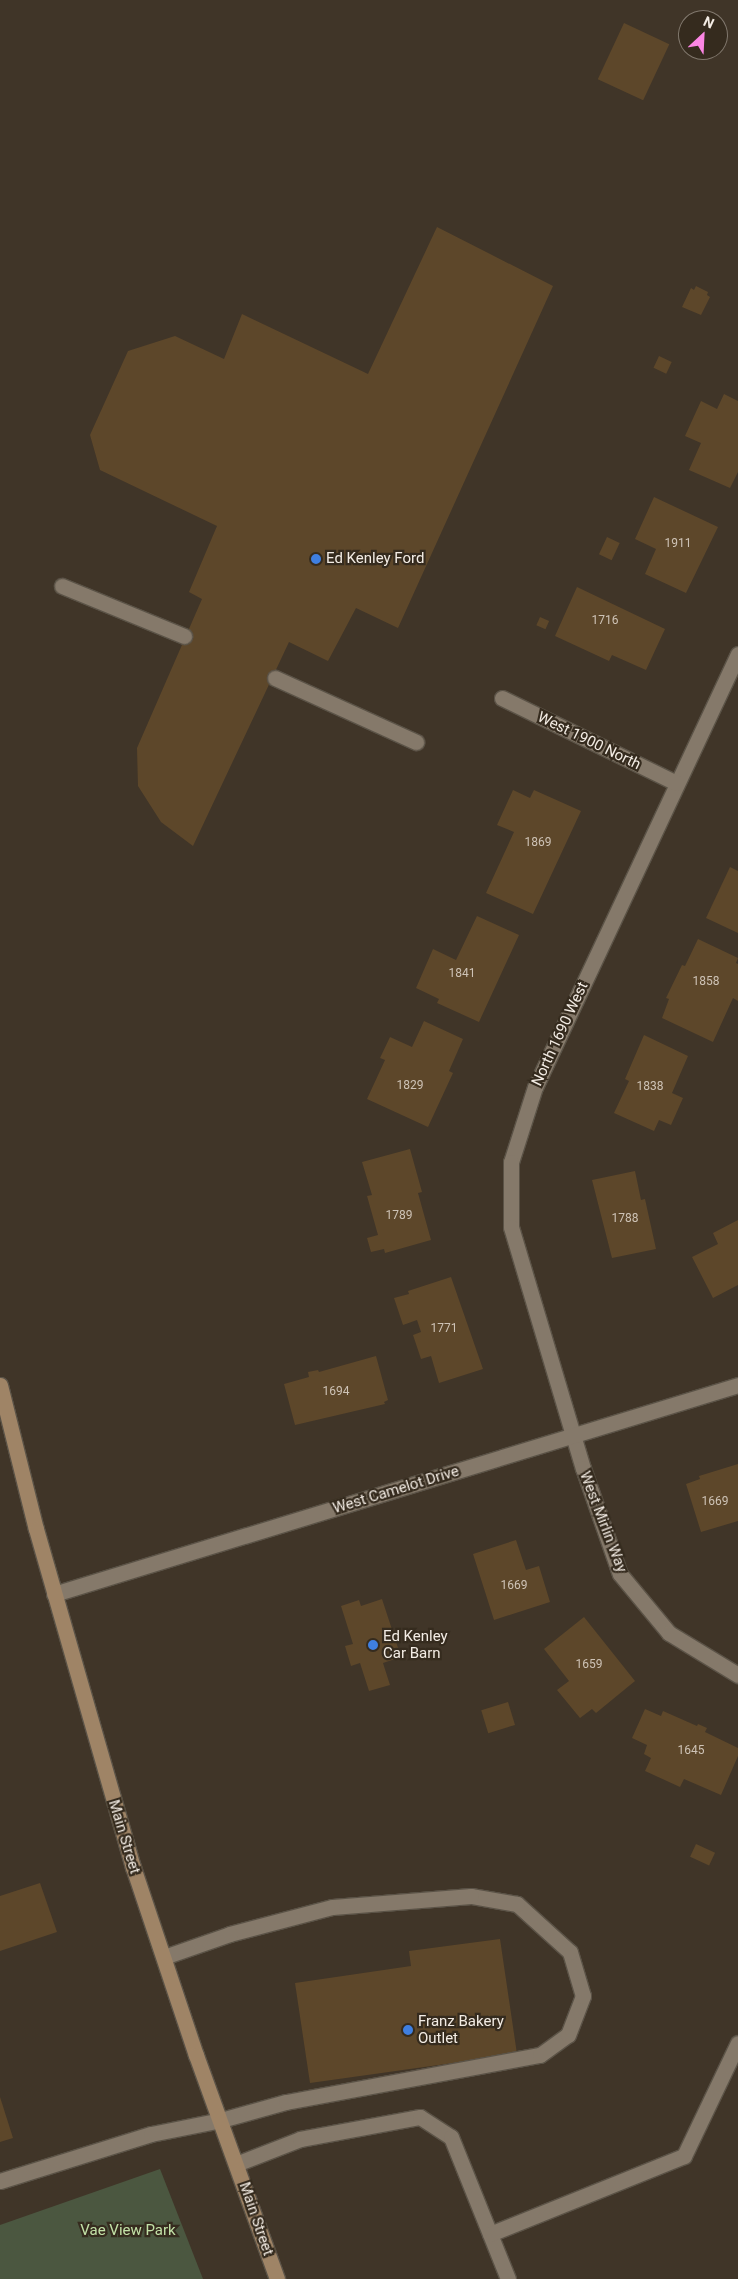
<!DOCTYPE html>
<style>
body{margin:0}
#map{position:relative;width:738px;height:2279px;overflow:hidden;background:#403528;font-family:Roboto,sans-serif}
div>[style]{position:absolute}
.green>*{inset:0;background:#4b5740}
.building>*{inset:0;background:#5d472a;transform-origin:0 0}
.roads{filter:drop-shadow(1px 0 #5b5347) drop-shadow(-1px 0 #5b5347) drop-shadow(0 1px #5b5347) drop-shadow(0 -1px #5b5347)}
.lane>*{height:15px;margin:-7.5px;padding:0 7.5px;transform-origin:7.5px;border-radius:7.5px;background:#85796a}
.street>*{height:15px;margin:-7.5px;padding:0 7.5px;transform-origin:7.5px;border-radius:7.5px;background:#85796a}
.secondary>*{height:15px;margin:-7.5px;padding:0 7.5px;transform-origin:7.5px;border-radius:7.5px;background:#9f8466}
.dots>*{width:14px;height:14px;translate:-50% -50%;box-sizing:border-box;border:2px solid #352b1e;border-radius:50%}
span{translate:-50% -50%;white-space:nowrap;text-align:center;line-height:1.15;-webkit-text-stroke:4.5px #352b1e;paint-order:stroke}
.number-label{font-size:12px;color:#cec3b6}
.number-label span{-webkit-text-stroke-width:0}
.poi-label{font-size:15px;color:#f3ece4}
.left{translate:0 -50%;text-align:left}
.street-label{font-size:15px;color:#f3ece4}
.park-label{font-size:15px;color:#c2e1a7}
.north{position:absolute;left:678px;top:10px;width:50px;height:50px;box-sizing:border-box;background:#352b1e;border:1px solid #81786d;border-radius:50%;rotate:25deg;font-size:14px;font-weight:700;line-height:20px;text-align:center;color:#f3ece4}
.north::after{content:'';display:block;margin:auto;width:18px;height:22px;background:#fc86e4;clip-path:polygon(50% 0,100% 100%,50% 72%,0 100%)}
</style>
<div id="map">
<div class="green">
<i style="clip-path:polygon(160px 2169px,203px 2279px,0 2279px,0 2225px)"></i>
</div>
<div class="building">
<i style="left:624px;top:23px;width:50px;height:62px;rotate:25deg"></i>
<i style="clip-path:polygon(437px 227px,553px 286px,398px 628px,356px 608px,328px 661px,289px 642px,193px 846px,161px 822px,138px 786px,137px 748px,202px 599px,189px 592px,217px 526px,100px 470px,90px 435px,128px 351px,175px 336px,224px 359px,242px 314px,368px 374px)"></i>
<i style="clip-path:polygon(696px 286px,708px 292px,707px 295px,710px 297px,701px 315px,682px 307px,691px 288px,694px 290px)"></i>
<i style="left:659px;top:356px;width:14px;height:13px;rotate:25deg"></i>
<i style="clip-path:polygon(724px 394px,738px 401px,738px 472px,730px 488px,689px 470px,701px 443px,685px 436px,701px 401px,717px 409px)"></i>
<i style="clip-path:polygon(654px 497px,718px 527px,686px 593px,645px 574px,656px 549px,635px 539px)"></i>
<i style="left:607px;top:537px;width:14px;height:19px;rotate:25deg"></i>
<i style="clip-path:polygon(577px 587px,665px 629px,646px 670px,612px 655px,609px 661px,555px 636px)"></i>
<i style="left:540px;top:617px;width:10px;height:9px;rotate:24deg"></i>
<i style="clip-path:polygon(513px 790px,530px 798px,534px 790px,581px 811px,533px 914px,486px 893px,514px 832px,497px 825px)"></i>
<i style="clip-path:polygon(730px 867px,738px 871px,738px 933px,706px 918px)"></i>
<i style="clip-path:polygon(477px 916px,519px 935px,479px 1022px,437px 1003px,439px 999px,416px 988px,433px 949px,456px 960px)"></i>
<i style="clip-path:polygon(698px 939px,738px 958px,736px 963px,738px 964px,738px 1001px,733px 998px,713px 1042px,662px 1018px,669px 999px,666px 998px,682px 965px,685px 966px)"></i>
<i style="clip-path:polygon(424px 1021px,463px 1039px,449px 1071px,453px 1073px,428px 1127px,367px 1099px,385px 1060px,380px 1058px,390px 1037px,412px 1047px)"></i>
<i style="clip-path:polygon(644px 1035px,688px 1056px,672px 1093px,683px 1098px,671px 1125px,659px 1120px,654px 1131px,614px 1113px,629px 1081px,625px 1079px)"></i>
<i style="clip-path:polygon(410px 1149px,422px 1192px,418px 1193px,431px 1240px,385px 1253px,384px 1249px,371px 1252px,367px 1238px,378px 1235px,367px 1196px,372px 1195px,362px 1162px)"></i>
<i style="clip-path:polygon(635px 1171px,641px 1200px,645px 1199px,656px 1249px,612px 1258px,592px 1180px)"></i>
<i style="clip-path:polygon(738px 1220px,738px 1285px,713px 1298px,692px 1257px,718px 1244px,713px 1233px)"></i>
<i style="clip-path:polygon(451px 1277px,483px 1369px,439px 1383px,431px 1356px,421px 1359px,413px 1335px,421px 1332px,417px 1320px,403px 1325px,394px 1298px,409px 1294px,408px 1291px)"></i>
<i style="clip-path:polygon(376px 1356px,388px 1400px,384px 1402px,385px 1404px,295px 1425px,284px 1384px,309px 1377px,308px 1372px,318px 1370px,319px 1372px)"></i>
<i style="clip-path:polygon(738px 1464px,738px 1521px,701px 1532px,686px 1484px,700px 1479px,699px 1476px)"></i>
<i style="clip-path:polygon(516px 1540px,526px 1570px,539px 1566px,550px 1602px,494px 1620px,473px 1554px)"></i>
<i style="clip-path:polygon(382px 1599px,401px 1657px,383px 1663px,390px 1685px,369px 1691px,360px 1663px,351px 1666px,345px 1646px,353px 1644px,341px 1606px,359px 1600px,361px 1606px)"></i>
<i style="clip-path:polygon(584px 1617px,635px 1681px,596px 1713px,592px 1709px,580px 1718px,557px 1690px,569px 1681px,544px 1649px)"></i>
<i style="left:508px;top:1702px;width:24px;height:28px;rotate:73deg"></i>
<i style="clip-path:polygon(645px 1709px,661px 1716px,663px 1711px,697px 1726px,698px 1724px,707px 1728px,705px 1732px,738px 1748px,738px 1756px,721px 1795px,684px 1779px,680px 1787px,645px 1771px,651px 1758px,644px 1754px,647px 1745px,632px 1738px)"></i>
<i style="left:696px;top:1844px;width:21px;height:14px;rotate:25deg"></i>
<i style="clip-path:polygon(40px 1883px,57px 1932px,0 1951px,0 1896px)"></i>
<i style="clip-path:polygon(500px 1939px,517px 2054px,310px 2083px,295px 1983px,411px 1966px,409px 1951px)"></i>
<i style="clip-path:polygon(0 2097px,13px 2138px,0 2142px)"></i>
</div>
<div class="roads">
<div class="lane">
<i style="left:62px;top:586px;width:132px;rotate:22.3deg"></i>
<i style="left:275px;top:678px;width:155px;rotate:24.4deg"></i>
<i style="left:236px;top:2164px;width:69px;rotate:-21.3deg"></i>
<i style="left:300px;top:2139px;width:122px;rotate:-10.4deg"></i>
<i style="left:420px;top:2117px;width:37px;rotate:33deg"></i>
<i style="left:451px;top:2137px;width:153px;rotate:68.1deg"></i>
<i style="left:0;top:2181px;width:158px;rotate:-17.3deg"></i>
<i style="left:151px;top:2134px;width:71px;rotate:-11.3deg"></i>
<i style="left:221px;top:2120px;width:67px;rotate:-15.5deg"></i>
<i style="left:286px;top:2102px;width:258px;rotate:-10.5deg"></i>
<i style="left:540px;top:2055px;width:34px;rotate:-36deg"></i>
<i style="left:568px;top:2035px;width:42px;rotate:-69deg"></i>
<i style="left:583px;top:1996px;width:46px;rotate:-106.5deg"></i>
<i style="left:570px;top:1952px;width:72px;rotate:-137.8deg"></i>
<i style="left:517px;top:1904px;width:47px;rotate:-170.1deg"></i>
<i style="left:471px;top:1896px;width:139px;rotate:175.5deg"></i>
<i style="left:332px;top:1907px;width:106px;rotate:165.2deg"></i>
<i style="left:230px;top:1934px;width:70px;rotate:160.8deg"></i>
<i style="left:490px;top:2234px;width:209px;rotate:-21.9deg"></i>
<i style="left:684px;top:2156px;width:125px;rotate:-64.5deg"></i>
</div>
<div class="street">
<i style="left:738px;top:654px;width:478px;rotate:115.1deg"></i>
<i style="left:535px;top:1087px;width:79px;rotate:107.7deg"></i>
<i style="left:511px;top:1162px;width:65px;rotate:90deg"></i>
<i style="left:511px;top:1227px;width:252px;rotate:73.4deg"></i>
<i style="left:583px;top:1468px;width:112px;rotate:70.8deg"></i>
<i style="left:620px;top:1574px;width:77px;rotate:50.3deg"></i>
<i style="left:669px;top:1633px;width:81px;rotate:31.3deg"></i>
<i style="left:502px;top:698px;width:194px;rotate:26deg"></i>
<i style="left:54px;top:1594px;width:715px;rotate:-16.99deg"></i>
</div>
<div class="secondary">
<i style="left:0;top:1385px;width:148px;rotate:76deg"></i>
<i style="left:36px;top:1529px;width:352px;rotate:74deg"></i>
<i style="left:133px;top:1867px;width:198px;rotate:71.5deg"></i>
<i style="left:196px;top:2055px;width:238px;rotate:70.1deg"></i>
</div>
</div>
<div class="dots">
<i style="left:316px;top:559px;background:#3f7fe0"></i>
<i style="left:373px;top:1645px;background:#3f7fe0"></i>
<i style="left:408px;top:2030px;background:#3f7fe0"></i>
</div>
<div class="number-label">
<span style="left:678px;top:544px">1911</span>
<span style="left:605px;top:621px">1716</span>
<span style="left:538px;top:843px">1869</span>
<span style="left:462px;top:974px">1841</span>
<span style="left:706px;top:982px">1858</span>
<span style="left:410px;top:1086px">1829</span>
<span style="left:650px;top:1087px">1838</span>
<span style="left:399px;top:1216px">1789</span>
<span style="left:625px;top:1219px">1788</span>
<span style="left:444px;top:1329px">1771</span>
<span style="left:336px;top:1392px">1694</span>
<span style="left:715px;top:1502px">1669</span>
<span style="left:514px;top:1586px">1669</span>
<span style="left:589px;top:1665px">1659</span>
<span style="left:691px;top:1751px">1645</span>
</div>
<div class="poi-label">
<span class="left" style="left:326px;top:559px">Ed Kenley Ford</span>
<span class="left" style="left:383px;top:1645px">Ed Kenley<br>Car Barn</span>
<span class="left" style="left:418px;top:2030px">Franz Bakery<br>Outlet</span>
</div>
<div class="street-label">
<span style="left:589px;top:741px;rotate:26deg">West 1900 North</span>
<span style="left:560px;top:1034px;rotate:-65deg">North 1690 West</span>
<span style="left:396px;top:1490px;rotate:-17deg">West Camelot Drive</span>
<span style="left:603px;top:1522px;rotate:69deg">West Mirlin Way</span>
<span style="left:124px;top:1837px;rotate:73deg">Main Street</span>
<span style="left:256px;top:2219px;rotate:71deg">Main Street</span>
</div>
<div class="park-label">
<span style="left:128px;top:2231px">Vae View Park</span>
</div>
<div class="north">N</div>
</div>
